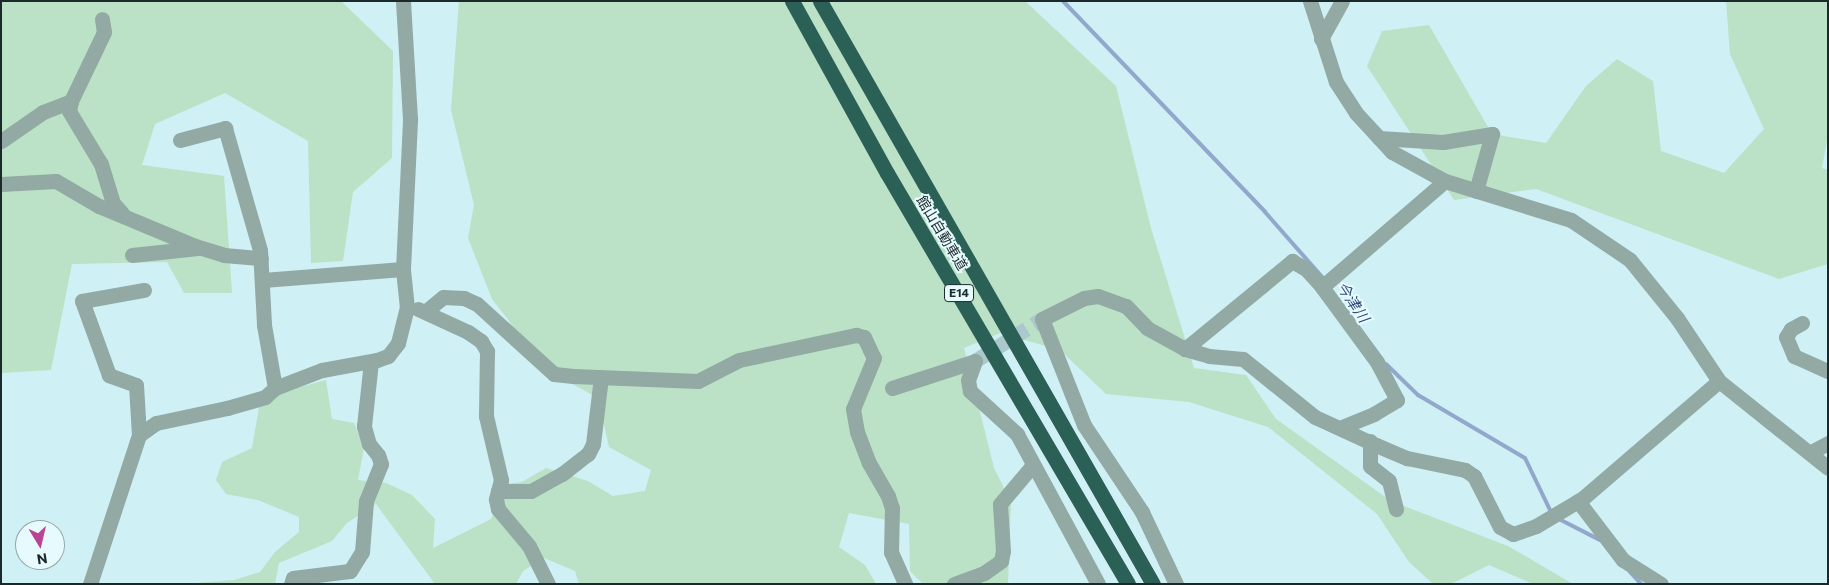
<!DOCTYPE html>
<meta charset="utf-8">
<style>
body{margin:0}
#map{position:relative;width:1829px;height:585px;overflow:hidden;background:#cff0f5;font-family:Commissioner,"Noto Sans JP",sans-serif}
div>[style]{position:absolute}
.green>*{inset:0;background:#bbe2c6}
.stream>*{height:4px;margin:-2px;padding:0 2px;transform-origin:2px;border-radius:2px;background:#92a7cc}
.minor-tunnel>*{height:15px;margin-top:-7.5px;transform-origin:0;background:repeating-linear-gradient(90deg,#abc8cd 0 15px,transparent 0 23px)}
.minor>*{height:15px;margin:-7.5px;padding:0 7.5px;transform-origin:7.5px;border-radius:7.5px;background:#92a9a4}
.highway>*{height:15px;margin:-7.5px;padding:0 7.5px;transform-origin:7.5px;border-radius:7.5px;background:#2b6056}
span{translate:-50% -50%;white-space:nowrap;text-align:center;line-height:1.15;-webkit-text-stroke:4px #e7fbfe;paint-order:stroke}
.shield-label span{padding:1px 4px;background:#e7fbfe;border:1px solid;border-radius:4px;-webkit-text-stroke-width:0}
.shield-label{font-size:12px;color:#1c292b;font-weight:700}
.street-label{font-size:14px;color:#1c292b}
.water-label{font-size:15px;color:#304b7c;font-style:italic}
.frame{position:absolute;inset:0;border:2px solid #1c292b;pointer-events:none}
.north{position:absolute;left:15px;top:520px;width:50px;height:50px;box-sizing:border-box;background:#e7fbfe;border:1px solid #96a7aa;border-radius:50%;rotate:171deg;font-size:14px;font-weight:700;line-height:20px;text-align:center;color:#1c292b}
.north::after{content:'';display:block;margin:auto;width:18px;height:22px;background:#bb4294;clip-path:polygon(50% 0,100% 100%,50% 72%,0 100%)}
</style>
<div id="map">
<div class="green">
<i style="clip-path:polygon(1px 1px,341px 1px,393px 51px,392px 158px,353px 192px,343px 261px,311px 263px,308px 141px,225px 93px,155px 124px,142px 165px,224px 176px,232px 293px,184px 293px,167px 262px,72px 264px,51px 370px,1px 373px)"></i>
<i style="clip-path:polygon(459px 1px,1025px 1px,1116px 86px,1151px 228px,1194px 368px,1246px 375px,1276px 419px,1391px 501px,1508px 546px,1573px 584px,1533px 584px,1489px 565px,1451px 584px,1433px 584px,1409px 562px,1377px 514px,1268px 427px,1189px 402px,1106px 394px,1060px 350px,1000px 333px,964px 348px,994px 468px,1011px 502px,1008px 584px,923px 584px,910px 571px,909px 524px,849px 513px,839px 547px,865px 565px,876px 584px,579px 584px,575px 571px,544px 558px,523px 571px,516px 584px,435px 584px,376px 504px,347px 523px,332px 541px,279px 563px,275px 584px,184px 584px,234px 580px,260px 572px,275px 552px,299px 532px,299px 517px,258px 500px,226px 494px,216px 480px,222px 462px,252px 448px,259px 407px,278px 393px,326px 380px,332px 419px,354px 423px,364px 448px,358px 480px,386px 483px,412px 495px,435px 519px,433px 548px,491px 519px,506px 484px,522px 482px,546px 468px,588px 481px,613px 496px,645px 491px,651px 470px,609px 447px,598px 398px,554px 374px,529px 347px,492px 299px,468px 238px,474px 205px,451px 110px)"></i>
<i style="clip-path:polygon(1726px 1px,1828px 1px,1828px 135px,1822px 168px,1828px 170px,1828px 264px,1779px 279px,1536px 189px,1454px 200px,1367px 66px,1382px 31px,1429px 25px,1492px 134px,1546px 143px,1586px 86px,1617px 59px,1653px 81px,1661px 151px,1724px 173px,1764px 129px,1730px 54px)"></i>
</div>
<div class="stream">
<i style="left:1063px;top:1px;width:292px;rotate:46.2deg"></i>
<i style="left:1265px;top:212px;width:88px;rotate:48.7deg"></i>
<i style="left:1386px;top:364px;width:45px;rotate:44.1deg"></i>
<i style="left:1418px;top:395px;width:124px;rotate:30.5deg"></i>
<i style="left:1525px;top:458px;width:62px;rotate:64.3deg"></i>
<i style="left:1557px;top:518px;width:48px;rotate:27.1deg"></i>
<i style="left:1630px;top:572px;width:16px;rotate:47deg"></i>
</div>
<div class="minor-tunnel">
<i style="left:975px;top:361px;width:79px;rotate:-32.1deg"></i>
</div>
<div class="minor">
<i style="left:1310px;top:1px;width:85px;rotate:72.2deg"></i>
<i style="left:1336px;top:82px;width:37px;rotate:57deg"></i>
<i style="left:1356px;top:113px;width:53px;rotate:47.3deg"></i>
<i style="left:1392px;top:152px;width:60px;rotate:28.7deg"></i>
<i style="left:1445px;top:181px;width:132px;rotate:17.2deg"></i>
<i style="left:1571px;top:220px;width:71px;rotate:34.1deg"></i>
<i style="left:1630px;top:260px;width:75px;rotate:51deg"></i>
<i style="left:1677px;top:318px;width:76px;rotate:56.3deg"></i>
<i style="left:1719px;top:381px;width:139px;rotate:38.6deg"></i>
<i style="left:1321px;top:39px;width:43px;rotate:-61.1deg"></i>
<i style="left:71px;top:101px;width:10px;rotate:101deg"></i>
<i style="left:69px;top:111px;width:62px;rotate:58.9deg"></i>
<i style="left:101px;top:164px;width:41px;rotate:72.9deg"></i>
<i style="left:113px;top:203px;width:13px;rotate:48deg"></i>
<i style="left:1379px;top:138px;width:64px;rotate:3.6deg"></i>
<i style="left:1443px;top:142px;width:50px;rotate:-9.3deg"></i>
<i style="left:1492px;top:134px;width:59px;rotate:105.7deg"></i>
<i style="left:180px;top:140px;width:47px;rotate:-14.9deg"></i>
<i style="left:225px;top:128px;width:127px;rotate:74deg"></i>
<i style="left:260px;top:250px;width:75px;rotate:86.9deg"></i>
<i style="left:264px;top:325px;width:64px;rotate:80.1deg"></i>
<i style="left:1px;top:141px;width:51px;rotate:-34.6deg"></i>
<i style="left:43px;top:112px;width:30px;rotate:-21deg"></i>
<i style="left:71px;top:101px;width:76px;rotate:-64.4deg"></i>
<i style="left:104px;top:32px;width:13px;rotate:-99deg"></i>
<i style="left:1px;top:184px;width:55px;rotate:-3.1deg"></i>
<i style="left:56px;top:181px;width:50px;rotate:30.2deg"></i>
<i style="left:99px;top:206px;width:104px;rotate:22.6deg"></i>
<i style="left:195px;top:246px;width:30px;rotate:17deg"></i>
<i style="left:224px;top:255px;width:37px;rotate:5deg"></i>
<i style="left:132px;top:255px;width:66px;rotate:-6.1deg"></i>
<i style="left:263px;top:280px;width:140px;rotate:-4.5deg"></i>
<i style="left:1322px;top:287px;width:162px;rotate:-40.8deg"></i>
<i style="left:418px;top:309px;width:55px;rotate:24.7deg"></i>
<i style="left:468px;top:332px;width:16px;rotate:35deg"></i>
<i style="left:481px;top:341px;width:12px;rotate:59deg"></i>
<i style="left:487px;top:351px;width:65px;rotate:90.9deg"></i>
<i style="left:486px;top:416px;width:66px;rotate:76.8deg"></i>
<i style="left:501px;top:480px;width:20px;rotate:105deg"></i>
<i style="left:496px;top:499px;width:10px;rotate:79deg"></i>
<i style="left:498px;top:509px;width:48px;rotate:50deg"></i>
<i style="left:529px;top:546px;width:42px;rotate:63.4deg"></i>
<i style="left:426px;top:311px;width:22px;rotate:-39deg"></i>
<i style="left:443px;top:297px;width:21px;rotate:3deg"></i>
<i style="left:464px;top:298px;width:14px;rotate:25deg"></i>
<i style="left:477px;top:304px;width:104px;rotate:42.3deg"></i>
<i style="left:554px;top:374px;width:19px;rotate:6deg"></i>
<i style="left:573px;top:376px;width:125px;rotate:2.3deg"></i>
<i style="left:698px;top:381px;width:46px;rotate:-27.1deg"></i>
<i style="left:739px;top:360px;width:120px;rotate:-12.1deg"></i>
<i style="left:856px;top:335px;width:8px;rotate:14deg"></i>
<i style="left:864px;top:337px;width:23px;rotate:65deg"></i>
<i style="left:874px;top:358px;width:55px;rotate:112.4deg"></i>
<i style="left:853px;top:409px;width:23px;rotate:80deg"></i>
<i style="left:857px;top:432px;width:33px;rotate:69deg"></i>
<i style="left:869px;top:463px;width:38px;rotate:60deg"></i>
<i style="left:888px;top:496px;width:13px;rotate:72deg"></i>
<i style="left:892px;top:508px;width:44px;rotate:91.3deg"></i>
<i style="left:891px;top:552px;width:35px;rotate:66deg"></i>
<i style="left:1802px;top:323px;width:13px;rotate:151deg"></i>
<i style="left:1791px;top:329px;width:9px;rotate:122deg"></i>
<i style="left:1786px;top:337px;width:21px;rotate:67deg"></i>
<i style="left:1794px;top:356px;width:37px;rotate:24deg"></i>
<i style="left:1185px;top:349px;width:139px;rotate:-39.4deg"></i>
<i style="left:1292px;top:261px;width:16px;rotate:30deg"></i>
<i style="left:1306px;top:269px;width:24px;rotate:48deg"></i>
<i style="left:1322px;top:287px;width:93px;rotate:53.7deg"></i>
<i style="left:1377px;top:362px;width:43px;rotate:62.2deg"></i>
<i style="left:1397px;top:400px;width:27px;rotate:149deg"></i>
<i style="left:1374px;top:414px;width:35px;rotate:158deg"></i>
<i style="left:975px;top:361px;width:20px;rotate:110deg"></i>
<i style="left:968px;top:380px;width:11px;rotate:80deg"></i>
<i style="left:970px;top:391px;width:64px;rotate:42.5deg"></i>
<i style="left:1017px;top:434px;width:170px;rotate:61.6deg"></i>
<i style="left:892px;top:388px;width:87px;rotate:-18deg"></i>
<i style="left:139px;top:435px;width:50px;rotate:-93.4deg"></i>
<i style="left:136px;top:385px;width:29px;rotate:-160deg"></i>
<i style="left:109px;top:375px;width:79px;rotate:-110deg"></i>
<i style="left:82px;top:301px;width:63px;rotate:-10.1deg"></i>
<i style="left:1370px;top:441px;width:25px;rotate:90deg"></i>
<i style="left:1370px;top:466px;width:24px;rotate:38deg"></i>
<i style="left:1389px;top:481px;width:29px;rotate:76deg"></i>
<i style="left:1811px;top:452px;width:19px;rotate:-28deg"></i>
<i style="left:498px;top:491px;width:33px"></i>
<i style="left:531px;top:491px;width:35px;rotate:-29deg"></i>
<i style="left:562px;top:474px;width:33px;rotate:-38deg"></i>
<i style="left:588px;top:454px;width:11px;rotate:-63deg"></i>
<i style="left:593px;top:444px;width:67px;rotate:-83.2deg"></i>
<i style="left:1578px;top:501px;width:74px;rotate:52.7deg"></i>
<i style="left:1623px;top:560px;width:45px;rotate:32.3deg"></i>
<i style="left:90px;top:584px;width:157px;rotate:-71.8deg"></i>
<i style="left:139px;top:435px;width:21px;rotate:-35deg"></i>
<i style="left:156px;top:423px;width:73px;rotate:-11.9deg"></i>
<i style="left:227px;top:408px;width:40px;rotate:-16deg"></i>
<i style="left:265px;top:397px;width:13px;rotate:-42deg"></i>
<i style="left:275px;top:388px;width:50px;rotate:-21deg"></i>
<i style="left:322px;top:370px;width:56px;rotate:-10.3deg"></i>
<i style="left:377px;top:360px;width:12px;rotate:-20deg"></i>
<i style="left:388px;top:356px;width:16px;rotate:-52deg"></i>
<i style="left:398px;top:343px;width:36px;rotate:-76deg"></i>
<i style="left:407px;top:308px;width:39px;rotate:-96deg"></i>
<i style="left:403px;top:269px;width:150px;rotate:-87.3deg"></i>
<i style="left:410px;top:119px;width:118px;rotate:-93.4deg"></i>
<i style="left:291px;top:584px;width:6px;rotate:-72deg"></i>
<i style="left:293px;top:578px;width:57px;rotate:-7deg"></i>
<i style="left:350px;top:571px;width:22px;rotate:-58deg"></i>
<i style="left:362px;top:552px;width:51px;rotate:-85.5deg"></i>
<i style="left:366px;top:501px;width:40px;rotate:-68deg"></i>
<i style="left:381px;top:464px;width:9px;rotate:-108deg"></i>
<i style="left:378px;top:455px;width:14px;rotate:-129deg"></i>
<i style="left:369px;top:444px;width:19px;rotate:-106deg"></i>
<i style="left:364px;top:426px;width:64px;rotate:-83.8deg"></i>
<i style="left:954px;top:584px;width:32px;rotate:-20deg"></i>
<i style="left:984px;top:573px;width:21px;rotate:-35deg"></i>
<i style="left:1001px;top:561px;width:10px;rotate:-79deg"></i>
<i style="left:1003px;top:551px;width:47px;rotate:-93.7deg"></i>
<i style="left:1000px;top:504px;width:50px;rotate:-49.9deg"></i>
<i style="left:1176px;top:584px;width:80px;rotate:-115.3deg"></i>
<i style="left:1142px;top:512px;width:105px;rotate:-123.7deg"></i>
<i style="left:1084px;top:425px;width:114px;rotate:-111.6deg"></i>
<i style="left:1042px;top:319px;width:47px;rotate:-26.6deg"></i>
<i style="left:1084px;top:298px;width:14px;rotate:-8deg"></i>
<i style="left:1098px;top:296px;width:30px;rotate:20deg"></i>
<i style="left:1126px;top:306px;width:30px;rotate:46deg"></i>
<i style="left:1147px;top:328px;width:43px;rotate:28.9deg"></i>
<i style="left:1185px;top:349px;width:25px;rotate:16deg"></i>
<i style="left:1209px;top:356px;width:34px;rotate:5deg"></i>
<i style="left:1243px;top:359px;width:92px;rotate:38.9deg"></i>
<i style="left:1315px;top:417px;width:67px;rotate:24.7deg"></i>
<i style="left:1376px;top:445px;width:34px;rotate:23deg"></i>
<i style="left:1407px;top:458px;width:59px;rotate:11.7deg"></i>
<i style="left:1465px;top:470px;width:11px;rotate:34deg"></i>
<i style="left:1474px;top:476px;width:57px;rotate:63deg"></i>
<i style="left:1500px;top:527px;width:15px;rotate:28deg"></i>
<i style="left:1513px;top:534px;width:24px;rotate:-19deg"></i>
<i style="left:1536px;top:526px;width:55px;rotate:-30.8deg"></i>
<i style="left:1583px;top:498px;width:179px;rotate:-40.7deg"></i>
</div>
<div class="highway">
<i style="left:792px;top:1px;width:196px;rotate:61.1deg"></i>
<i style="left:887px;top:173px;width:476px;rotate:59.6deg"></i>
<i style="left:820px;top:1px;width:671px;rotate:60.27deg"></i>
</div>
<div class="shield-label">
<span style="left:959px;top:293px">E14</span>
</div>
<div class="street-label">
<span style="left:942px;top:233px;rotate:59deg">館山自動車道</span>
</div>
<div class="water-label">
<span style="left:1353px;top:302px;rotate:56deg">今津川</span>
</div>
<div class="frame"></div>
<div class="north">N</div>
</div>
